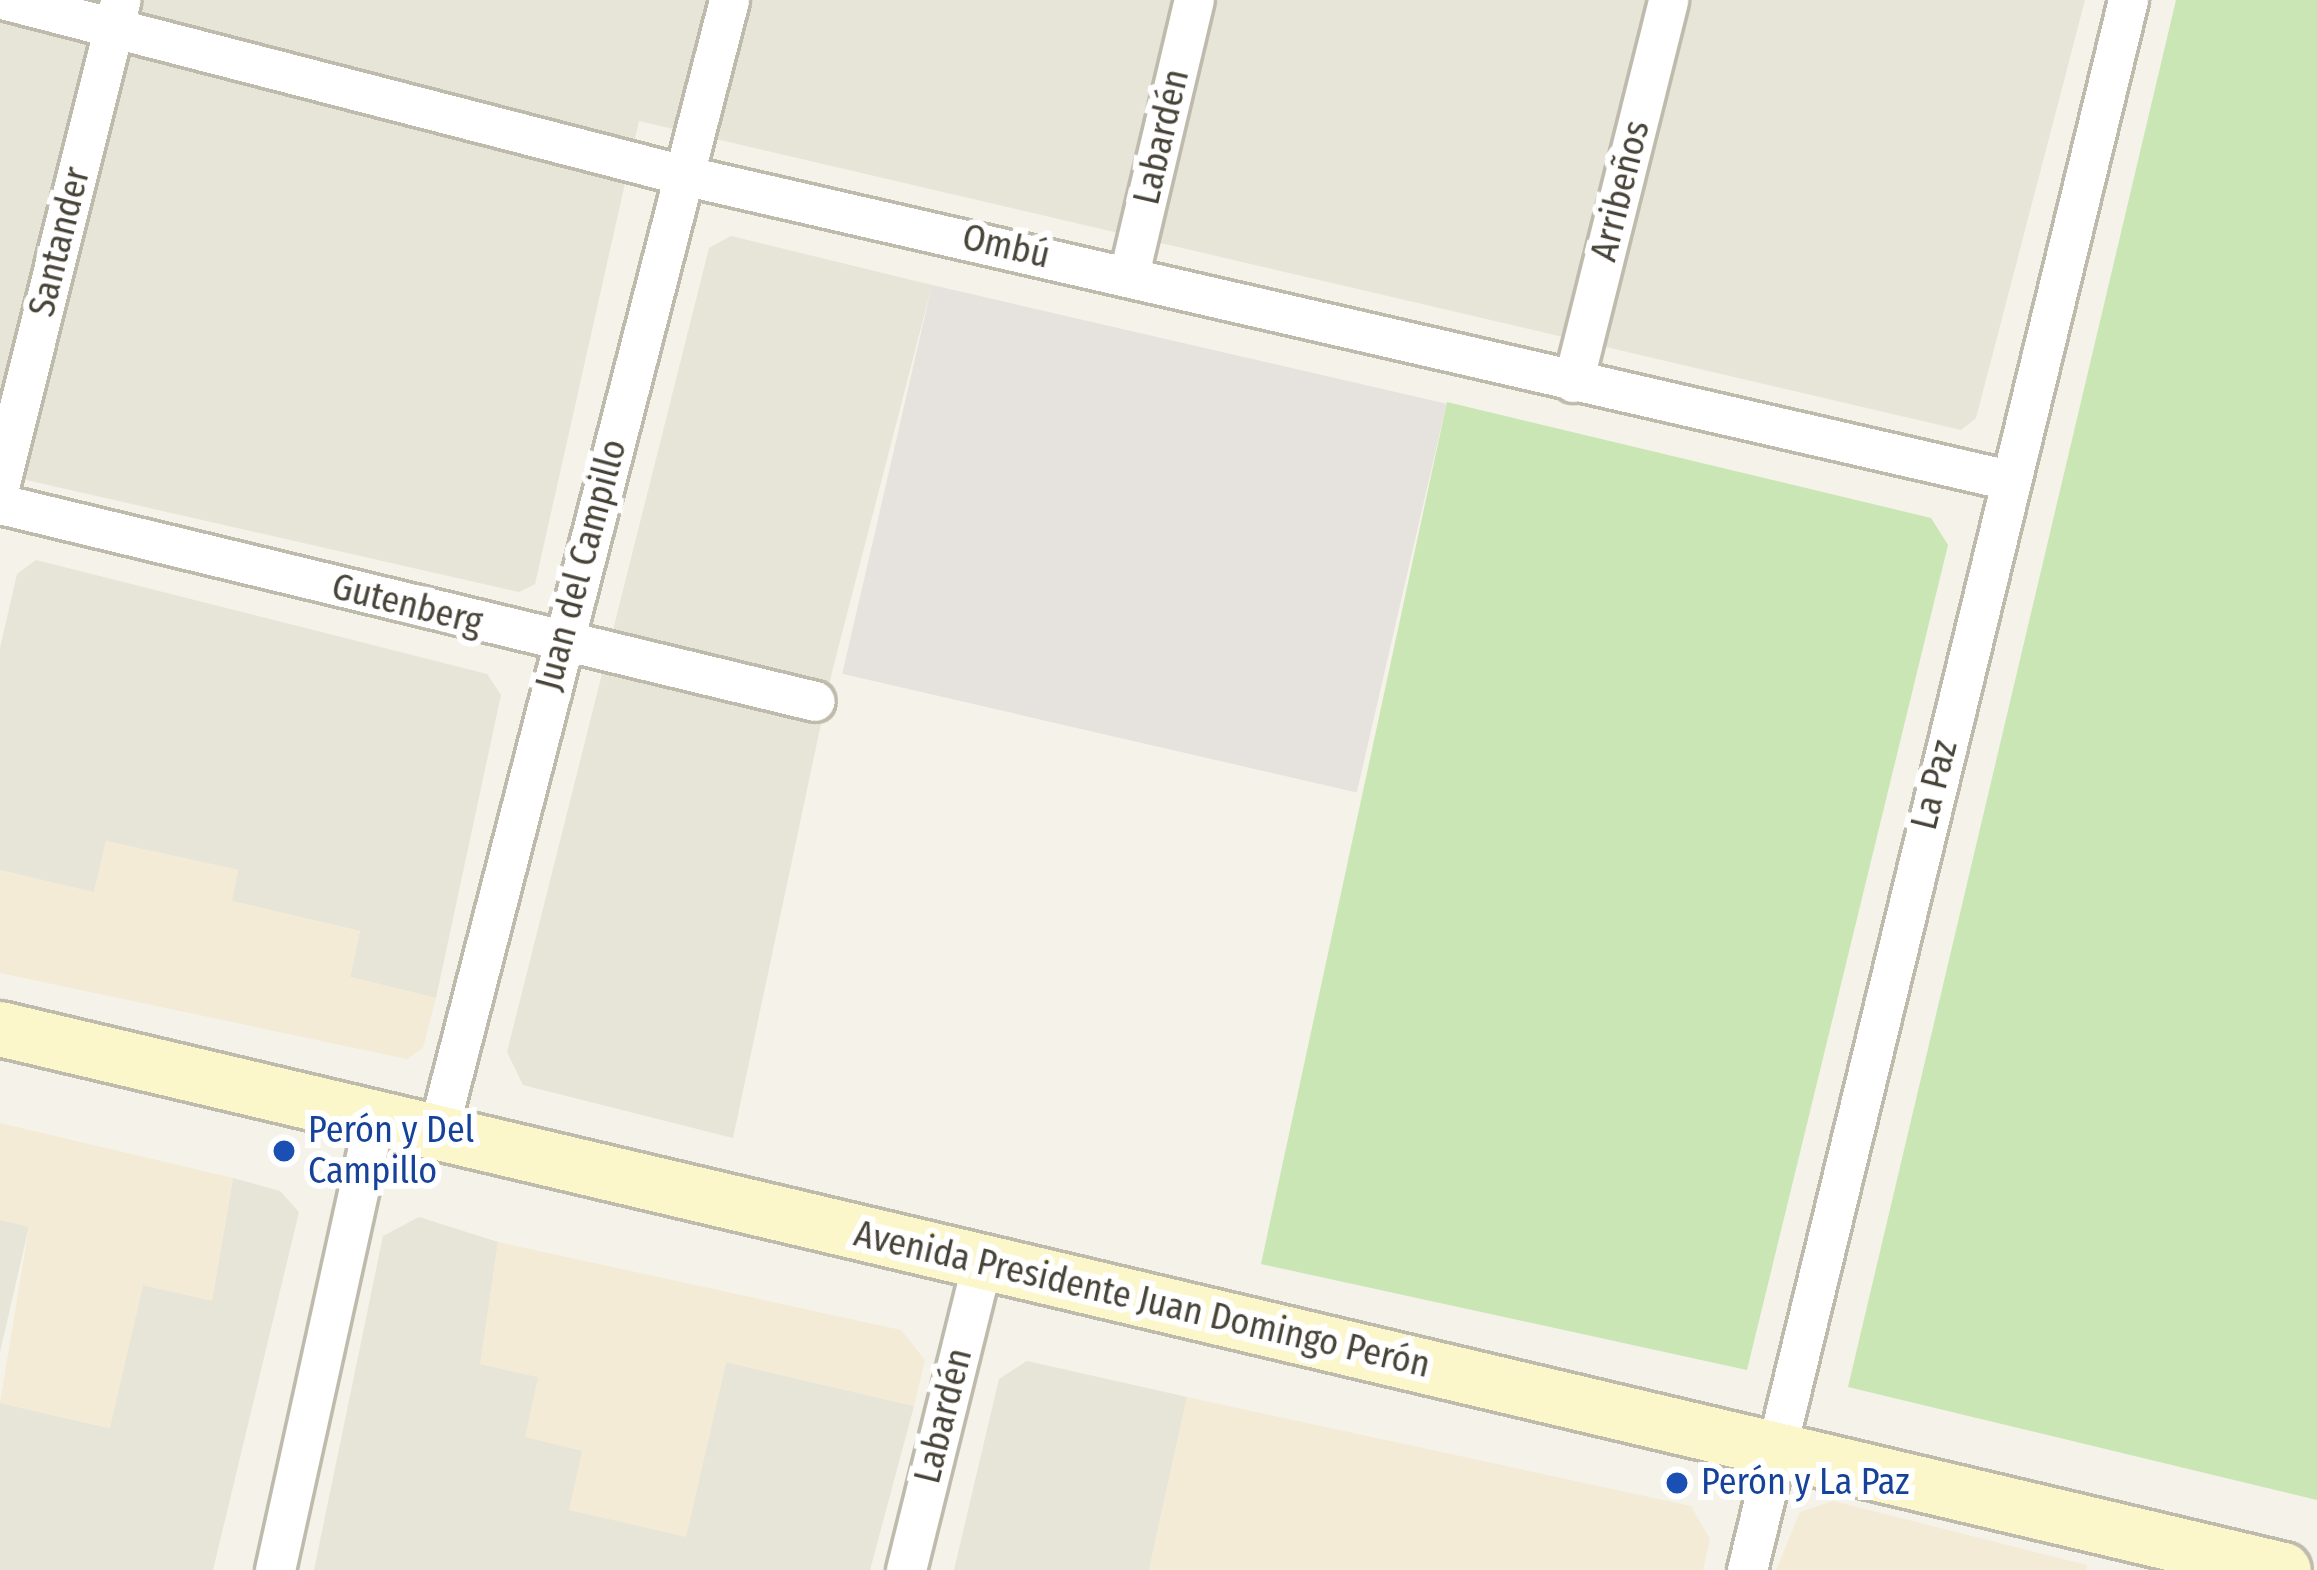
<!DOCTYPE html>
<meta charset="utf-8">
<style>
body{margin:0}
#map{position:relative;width:2317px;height:1570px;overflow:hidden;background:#f4f2e9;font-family:"Fira Sans Condensed",sans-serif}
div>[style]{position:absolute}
.residential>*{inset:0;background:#e7e4d8}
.commercial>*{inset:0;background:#f4ebd6}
.industrial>*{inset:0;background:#e6e3de;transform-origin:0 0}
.green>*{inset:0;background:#cae6b4}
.roads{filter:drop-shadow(3px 0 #bfbbac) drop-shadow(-3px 0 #bfbbac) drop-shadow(0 3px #bfbbac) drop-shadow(0 -3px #bfbbac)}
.minor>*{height:39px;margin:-19.5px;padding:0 19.5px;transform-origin:19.5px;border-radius:19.5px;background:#fff}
.secondary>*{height:54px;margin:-27px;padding:0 27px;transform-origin:27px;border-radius:27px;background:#fcf6cb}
.dots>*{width:33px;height:33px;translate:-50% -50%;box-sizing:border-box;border:6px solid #fff;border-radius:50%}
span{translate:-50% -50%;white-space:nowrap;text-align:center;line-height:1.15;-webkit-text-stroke:12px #fff;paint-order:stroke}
.street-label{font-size:36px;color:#474338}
.transit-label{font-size:36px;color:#164399}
.left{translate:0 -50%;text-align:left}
</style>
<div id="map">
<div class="residential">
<i style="clip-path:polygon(0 0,2085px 0,1976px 418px,1961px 430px,639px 121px,535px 584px,519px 592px,0 474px)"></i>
<i style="clip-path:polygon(731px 236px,932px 285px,832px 672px,733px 1138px,523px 1085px,507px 1052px,709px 248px)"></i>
<i style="clip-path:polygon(36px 560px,487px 674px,501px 695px,436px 998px,350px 977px,360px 931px,231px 901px,238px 870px,106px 841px,94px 893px,0 870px,0 648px,17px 574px)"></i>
<i style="clip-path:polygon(233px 1178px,280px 1191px,299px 1212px,213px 1570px,0 1570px,0 1403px,109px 1428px,143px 1285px,212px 1300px)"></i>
<i style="clip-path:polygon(419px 1217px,498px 1242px,481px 1364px,538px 1377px,583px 1450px,570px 1510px,686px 1536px,726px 1362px,914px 1406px,870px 1570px,314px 1570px,383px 1236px)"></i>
<i style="clip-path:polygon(0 1220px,29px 1226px,0 1352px)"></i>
<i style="clip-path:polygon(1027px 1361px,1187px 1397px,1149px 1570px,954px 1570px,999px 1379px)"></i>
</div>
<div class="commercial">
<i style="clip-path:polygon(106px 841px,238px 870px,232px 901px,360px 931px,350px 977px,436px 998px,423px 1048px,407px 1059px,0 973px,0 870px,94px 892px)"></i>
<i style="clip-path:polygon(0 1123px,233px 1178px,212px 1301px,143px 1285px,110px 1428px,0 1403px,29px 1227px,0 1220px)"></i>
<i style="clip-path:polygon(498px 1242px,901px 1330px,925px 1360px,914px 1406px,726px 1362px,686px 1537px,569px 1510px,582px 1451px,525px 1437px,538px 1377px,480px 1364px)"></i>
<i style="clip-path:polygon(1187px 1397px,1691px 1506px,1710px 1539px,1703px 1570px,1149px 1570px)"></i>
<i style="clip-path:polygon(1833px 1501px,2087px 1565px,2086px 1570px,1776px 1570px,1800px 1512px)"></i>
</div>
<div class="industrial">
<i style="left:932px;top:285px;width:528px;height:399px;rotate:13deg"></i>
</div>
<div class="green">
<i style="clip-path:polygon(2176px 0,2317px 0,2317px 1500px,1848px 1387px)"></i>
<i style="clip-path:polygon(1447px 402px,1931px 518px,1948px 545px,1747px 1370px,1261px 1264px)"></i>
</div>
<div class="roads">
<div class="minor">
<i style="left:6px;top:0;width:703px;rotate:14.49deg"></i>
<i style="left:687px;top:176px;width:1357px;rotate:12.95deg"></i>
<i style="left:1129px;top:274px;width:282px;rotate:-76.7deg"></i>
<i style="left:1573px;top:382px;width:394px;rotate:-76deg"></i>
<i style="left:0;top:483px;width:498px;rotate:-76deg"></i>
<i style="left:0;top:504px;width:838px;rotate:13.59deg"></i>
<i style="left:438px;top:1131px;width:1168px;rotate:-75.57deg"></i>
<i style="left:275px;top:1570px;width:462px;rotate:-77.6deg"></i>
<i style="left:906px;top:1570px;width:317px;rotate:-76.1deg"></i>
<i style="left:1747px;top:1570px;width:1616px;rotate:-76.36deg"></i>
</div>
<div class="secondary">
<i style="left:0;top:1029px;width:2347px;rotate:13.33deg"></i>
</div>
</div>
<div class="dots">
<i style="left:284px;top:1151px;background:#1a4fb4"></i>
<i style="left:1677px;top:1483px;background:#1a4fb4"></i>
</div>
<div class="street-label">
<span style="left:1162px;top:137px;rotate:-77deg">Labardén</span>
<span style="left:1621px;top:191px;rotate:-76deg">Arribeños</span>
<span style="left:60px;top:242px;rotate:-76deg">Santander</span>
<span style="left:1006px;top:247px;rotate:13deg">Ombú</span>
<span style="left:582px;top:565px;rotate:-75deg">Juan del Campillo</span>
<span style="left:407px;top:605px;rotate:14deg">Gutenberg</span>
<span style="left:1935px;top:785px;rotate:-76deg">La Paz</span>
<span style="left:1142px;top:1300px;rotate:13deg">Avenida Presidente Juan Domingo Perón</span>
<span style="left:944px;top:1416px;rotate:-76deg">Labardén</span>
</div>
<div class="transit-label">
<span class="left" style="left:308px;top:1151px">Perón y Del<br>Campillo</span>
<span class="left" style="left:1701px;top:1483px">Perón y La Paz</span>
</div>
</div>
